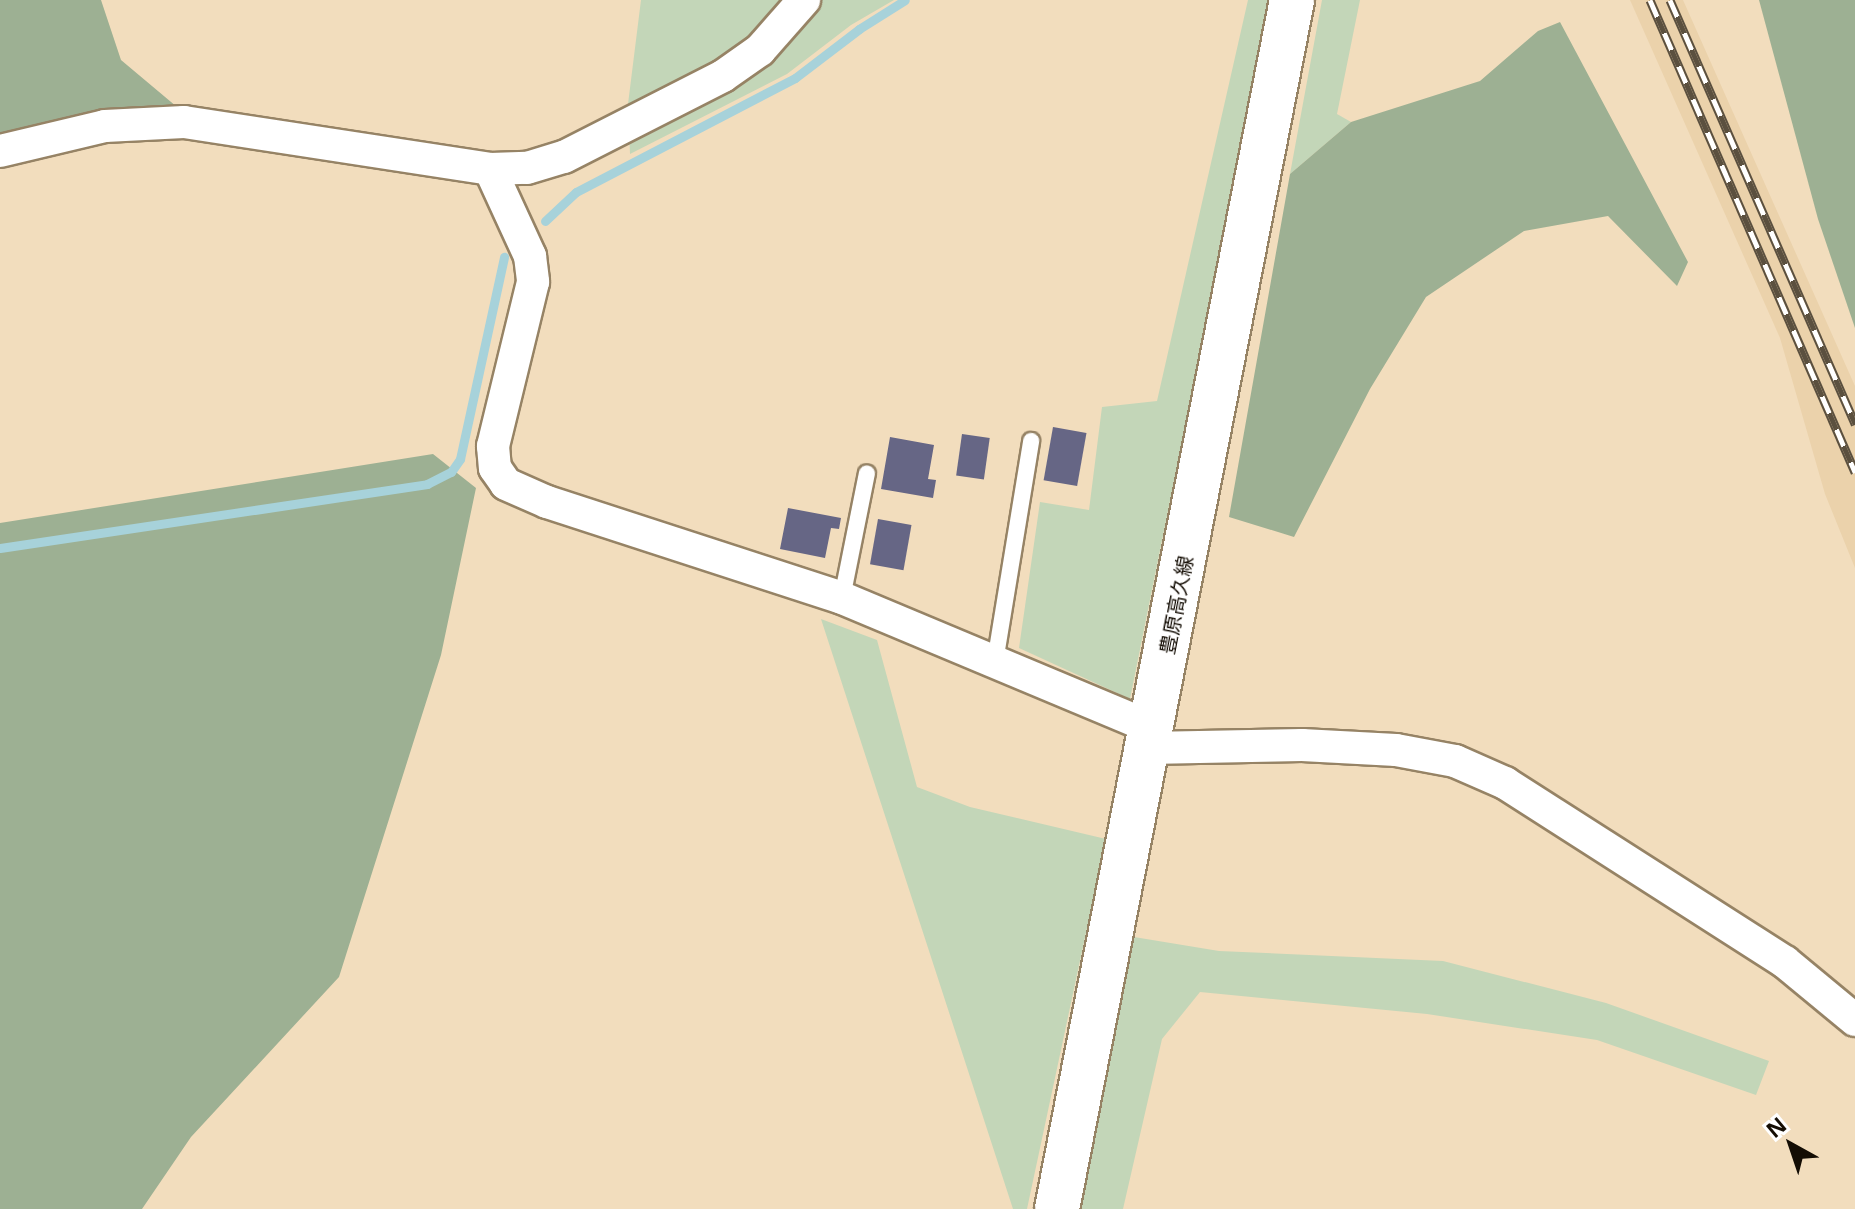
<!DOCTYPE html>
<meta charset="utf-8">
<style>
body{margin:0}
#map{position:relative;width:1855px;height:1209px;overflow:hidden;background:#f2ddbd;font-family:"Open Sans","Noto Sans JP",sans-serif}
div>[style]{position:absolute}
.built>*{inset:0;background:#ebd2ab}
.green>*{inset:0;background:#c3d6b8}
.forest>*{inset:0;background:#9db093}
.stream>*{height:9px;margin:-4.5px;padding:0 4.5px;transform-origin:4.5px;border-radius:4.5px;background:#a7d2da}
.building>*{inset:0;background:#666685;transform-origin:0 0}
.roads{filter:drop-shadow(2px 0 #968365) drop-shadow(-2px 0 #968365) drop-shadow(0 2px #968365) drop-shadow(0 -2px #968365)}
.service>*{height:16px;margin:-8px;padding:0 8px;transform-origin:8px;border-radius:8px;background:#fff}
.minor>*{height:32px;margin:-16px;padding:0 16px;transform-origin:16px;border-radius:16px;background:#fff}
.secondary>*{height:44px;margin:-22px;padding:0 22px;transform-origin:22px;border-radius:22px;background:#fff}
.rail>*{height:9px;margin-top:-4.5px;transform-origin:0;background:repeating-linear-gradient(90deg,#fff 0 18px,#5b503f 0 36px);box-sizing:border-box;border-block:2px solid #5b503f}
span{translate:-50% -50%;white-space:nowrap;text-align:center;line-height:1.15;-webkit-text-stroke:6px #fff;paint-order:stroke}
.street-label{font-size:20px;color:#140d04}
.north{position:absolute;left:1751px;top:1105px;width:80px;height:80px;-webkit-text-stroke:6px #fff;paint-order:stroke;rotate:320deg;font-size:22px;font-weight:700;line-height:32px;text-align:center;color:#140d04}
.north::after{content:'';display:block;margin:auto;width:28px;height:36px;background:#140d04;clip-path:polygon(50% 0,100% 100%,50% 72%,0 100%)}
</style>
<div id="map">
<div class="built">
<i style="clip-path:polygon(1630px 0,1683px 0,1855px 386px,1855px 568px,1825px 494px,1780px 338px)"></i>
</div>
<div class="green">
<i style="clip-path:polygon(641px 0,894px 0,851px 25px,787px 74px,630px 154px,628px 104px)"></i>
<i style="clip-path:polygon(1248px 0,1271px 0,1130px 699px,1019px 648px,1040px 502px,1089px 510px,1102px 407px,1157px 401px)"></i>
<i style="clip-path:polygon(1322px 0,1360px 0,1337px 114px,1351px 122px,1290px 174px)"></i>
<i style="clip-path:polygon(821px 619px,877px 640px,917px 787px,970px 807px,1106px 839px,1027px 1209px,1013px 1209px)"></i>
<i style="clip-path:polygon(1134px 937px,1219px 951px,1443px 961px,1606px 1003px,1769px 1061px,1756px 1095px,1597px 1040px,1427px 1014px,1200px 992px,1162px 1039px,1123px 1209px,1077px 1209px)"></i>
</div>
<div class="forest">
<i style="clip-path:polygon(0 0,101px 0,121px 60px,177px 107px,0 147px)"></i>
<i style="clip-path:polygon(1759px 0,1855px 0,1855px 328px,1818px 219px)"></i>
<i style="clip-path:polygon(1560px 22px,1688px 262px,1677px 286px,1608px 216px,1524px 231px,1426px 297px,1370px 389px,1294px 537px,1229px 517px,1290px 174px,1351px 122px,1480px 81px,1538px 31px)"></i>
<i style="clip-path:polygon(433px 454px,476px 488px,441px 655px,339px 977px,191px 1137px,142px 1209px,0 1209px,0 523px)"></i>
</div>
<div class="stream">
<i style="left:545px;top:221px;width:42px;rotate:-43.1deg"></i>
<i style="left:576px;top:192px;width:247px;rotate:-27.5deg"></i>
<i style="left:795px;top:78px;width:81px;rotate:-37.4deg"></i>
<i style="left:859px;top:29px;width:54px;rotate:-32.2deg"></i>
<i style="left:0;top:548px;width:432px;rotate:-8.5deg"></i>
<i style="left:427px;top:484px;width:27px;rotate:-27deg"></i>
<i style="left:451px;top:472px;width:16px;rotate:-55deg"></i>
<i style="left:460px;top:459px;width:207px;rotate:-77.7deg"></i>
</div>
<div class="building">
<i style="left:1053px;top:427px;width:34px;height:54px;rotate:10deg"></i>
<i style="left:962px;top:434px;width:28px;height:42px;rotate:8deg"></i>
<i style="clip-path:polygon(890px 437px,934px 445px,928px 479px,936px 480px,933px 498px,881px 489px)"></i>
<i style="clip-path:polygon(788px 508px,841px 518px,839px 529px,831px 528px,825px 558px,780px 549px)"></i>
<i style="left:878px;top:519px;width:34px;height:46px;rotate:10deg"></i>
</div>
<div class="roads">
<div class="service">
<i style="left:842px;top:598px;width:127px;rotate:-78.7deg"></i>
<i style="left:995px;top:662px;width:224px;rotate:-80.7deg"></i>
</div>
<div class="minor">
<i style="left:0;top:151px;width:108px;rotate:-13.4deg"></i>
<i style="left:105px;top:126px;width:79px;rotate:-2.9deg"></i>
<i style="left:184px;top:122px;width:310px;rotate:8.7deg"></i>
<i style="left:490px;top:169px;width:37px;rotate:-2deg"></i>
<i style="left:527px;top:168px;width:39px;rotate:-17deg"></i>
<i style="left:564px;top:157px;width:178px;rotate:-27deg"></i>
<i style="left:723px;top:76px;width:45px;rotate:-35.1deg"></i>
<i style="left:760px;top:50px;width:67px;rotate:-48.7deg"></i>
<i style="left:490px;top:169px;width:96px;rotate:65.3deg"></i>
<i style="left:530px;top:256px;width:26px;rotate:83deg"></i>
<i style="left:533px;top:282px;width:169px;rotate:103.7deg"></i>
<i style="left:493px;top:446px;width:22px;rotate:85deg"></i>
<i style="left:495px;top:468px;width:19px;rotate:55deg"></i>
<i style="left:506px;top:484px;width:45px;rotate:23.7deg"></i>
<i style="left:547px;top:502px;width:310px;rotate:18deg"></i>
<i style="left:842px;top:598px;width:337px;rotate:22.7deg"></i>
<i style="left:1148px;top:748px;width:154px;rotate:-1.1deg"></i>
<i style="left:1302px;top:745px;width:94px;rotate:3deg"></i>
<i style="left:1396px;top:750px;width:60px;rotate:10.6deg"></i>
<i style="left:1455px;top:761px;width:55px;rotate:23.7deg"></i>
<i style="left:1505px;top:783px;width:332px;rotate:32.6deg"></i>
<i style="left:1785px;top:962px;width:91px;rotate:39.6deg"></i>
</div>
<div class="secondary">
<i style="left:1057px;top:1209px;width:1232px;rotate:-79deg"></i>
</div>
</div>
<div class="rail">
<i style="left:1650px;top:0;width:515px;rotate:66.52deg"></i>
<i style="left:1670px;top:0;width:463px;rotate:66.4deg"></i>
</div>
<div class="street-label">
<span style="left:1176px;top:605px;rotate:-79deg">豊原高久線</span>
</div>
<div class="north">N</div>
</div>
